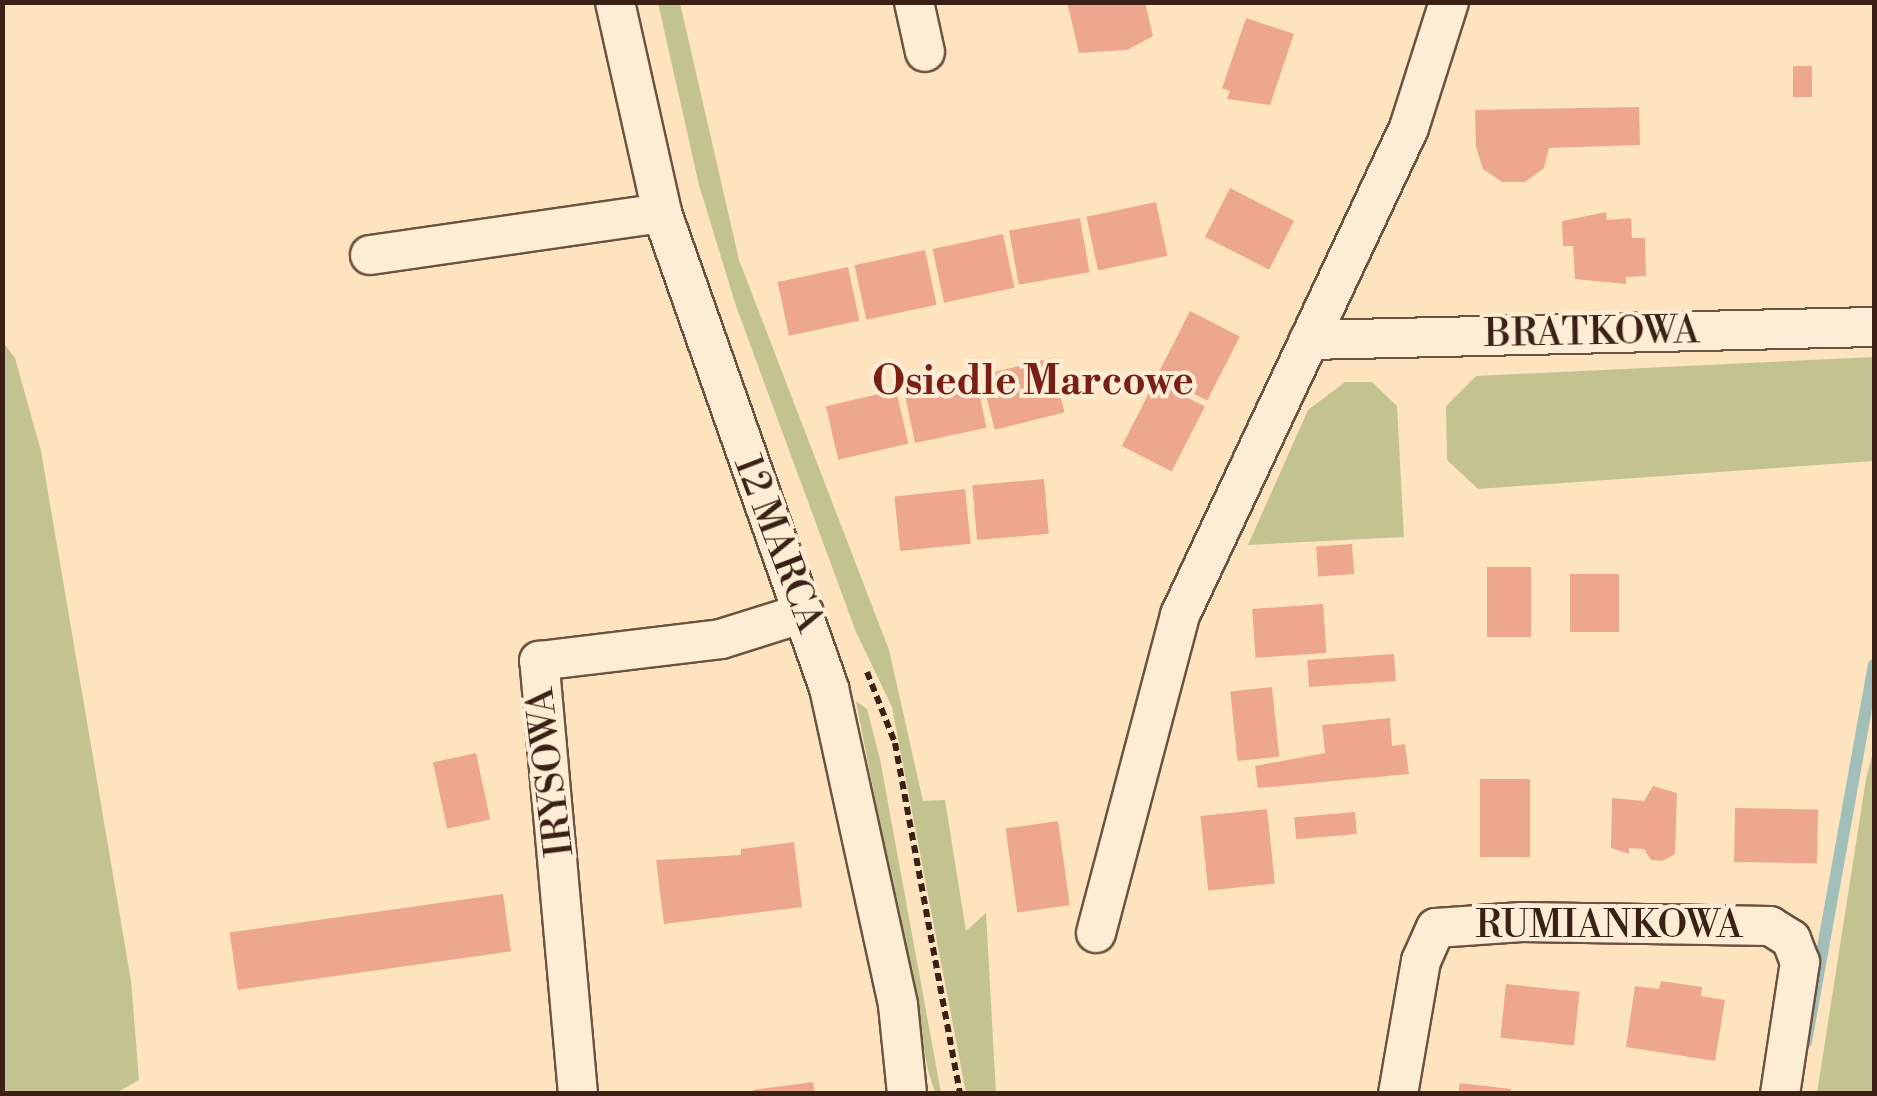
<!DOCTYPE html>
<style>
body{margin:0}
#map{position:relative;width:1877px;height:1096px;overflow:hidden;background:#fde4bf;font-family:"Libre Bodoni",serif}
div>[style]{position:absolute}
.green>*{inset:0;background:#c3c38f}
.stream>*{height:12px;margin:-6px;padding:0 6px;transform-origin:6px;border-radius:6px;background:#a1beb8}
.building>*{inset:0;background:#eda78f;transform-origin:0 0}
.path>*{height:6px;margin-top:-3px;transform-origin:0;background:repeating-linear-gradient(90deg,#3b2115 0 8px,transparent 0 13px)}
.roads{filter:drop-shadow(2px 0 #6c5240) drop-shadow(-2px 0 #6c5240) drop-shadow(0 2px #6c5240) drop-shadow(0 -2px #6c5240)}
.minor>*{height:38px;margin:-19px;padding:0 19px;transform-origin:19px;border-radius:19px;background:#feedd5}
span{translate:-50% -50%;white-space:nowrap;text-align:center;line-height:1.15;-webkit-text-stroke:8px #feedd5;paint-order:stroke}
.street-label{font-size:38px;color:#3b2115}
.neighbourhood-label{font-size:40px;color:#7a1f14;font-weight:700}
.frame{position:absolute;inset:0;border:5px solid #3b2115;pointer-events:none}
</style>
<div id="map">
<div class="green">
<i style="clip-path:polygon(658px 3px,680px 3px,739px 260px,889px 650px,923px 801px,945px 800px,966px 931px,986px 913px,996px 1093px,966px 1093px,892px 707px,856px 632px,736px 306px,699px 185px)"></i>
<i style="clip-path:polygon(3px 342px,15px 358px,41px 451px,131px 981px,139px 1080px,116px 1093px,3px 1093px)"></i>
<i style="clip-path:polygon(1874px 357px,1874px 461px,1478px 489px,1447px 460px,1446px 406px,1476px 376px)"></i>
<i style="clip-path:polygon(1345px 382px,1372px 382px,1397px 406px,1404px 537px,1248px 545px,1308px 410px)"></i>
<i style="clip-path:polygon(856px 701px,867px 709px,880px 759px,941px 1093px,935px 1093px,928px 1070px)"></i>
<i style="clip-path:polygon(1874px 748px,1874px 1093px,1817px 1093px,1866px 779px)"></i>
</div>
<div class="stream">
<i style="left:1806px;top:1042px;width:383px;rotate:-79.8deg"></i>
</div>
<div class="building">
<i style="clip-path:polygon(1067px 2px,1145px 2px,1153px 36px,1127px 50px,1079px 53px)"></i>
<i style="clip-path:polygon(1246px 18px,1294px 34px,1270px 105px,1227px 99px,1230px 91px,1222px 88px)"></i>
<i style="left:1812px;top:66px;width:31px;height:19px;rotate:90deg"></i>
<i style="clip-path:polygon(1639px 107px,1640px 145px,1549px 148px,1544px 168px,1525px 182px,1502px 182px,1483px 169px,1476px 147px,1475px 110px)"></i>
<i style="left:1230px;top:188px;width:72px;height:55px;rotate:27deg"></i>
<i style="left:1156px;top:202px;width:55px;height:71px;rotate:78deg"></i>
<i style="clip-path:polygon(1606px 212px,1607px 220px,1631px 218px,1632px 238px,1645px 238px,1646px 276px,1626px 277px,1626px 284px,1575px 279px,1573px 246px,1563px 246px,1562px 221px)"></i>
<i style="left:1080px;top:218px;width:55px;height:72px;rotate:80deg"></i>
<i style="left:1003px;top:234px;width:55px;height:72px;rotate:78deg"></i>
<i style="left:925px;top:250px;width:56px;height:72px;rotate:78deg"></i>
<i style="left:848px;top:267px;width:55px;height:72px;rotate:78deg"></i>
<i style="left:1190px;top:311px;width:56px;height:72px;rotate:27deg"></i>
<i style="left:1051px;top:358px;width:56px;height:72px;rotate:76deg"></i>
<i style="left:975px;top:374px;width:55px;height:73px;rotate:78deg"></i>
<i style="left:1155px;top:381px;width:56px;height:73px;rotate:27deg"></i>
<i style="left:896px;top:390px;width:55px;height:72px;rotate:77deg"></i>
<i style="left:1044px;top:479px;width:55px;height:72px;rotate:85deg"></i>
<i style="left:965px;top:489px;width:55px;height:71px;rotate:84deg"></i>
<i style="left:1352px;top:544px;width:30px;height:36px;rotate:86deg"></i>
<i style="left:1487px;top:567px;width:44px;height:70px"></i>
<i style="left:1570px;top:574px;width:49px;height:58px"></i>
<i style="left:1323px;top:604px;width:49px;height:71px;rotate:86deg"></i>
<i style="left:1394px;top:654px;width:27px;height:87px;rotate:86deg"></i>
<i style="left:1272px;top:687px;width:70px;height:42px;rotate:84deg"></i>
<i style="clip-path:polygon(1390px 718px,1392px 746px,1405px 744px,1409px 774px,1258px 788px,1255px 766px,1325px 753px,1322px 725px)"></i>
<i style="left:476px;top:753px;width:68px;height:44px;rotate:78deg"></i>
<i style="left:1480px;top:779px;width:50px;height:78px"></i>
<i style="clip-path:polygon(1653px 786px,1677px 793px,1675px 854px,1662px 861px,1651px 860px,1644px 849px,1629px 848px,1629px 854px,1611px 848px,1612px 798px,1644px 801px)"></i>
<i style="left:1735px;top:808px;width:83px;height:54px;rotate:1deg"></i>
<i style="left:1267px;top:809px;width:75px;height:67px;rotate:84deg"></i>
<i style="left:1355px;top:812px;width:22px;height:61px;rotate:85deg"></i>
<i style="left:1058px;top:821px;width:85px;height:53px;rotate:82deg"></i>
<i style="clip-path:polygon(794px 842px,802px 907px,664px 924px,656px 860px,741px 855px,741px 849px)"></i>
<i style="left:503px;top:894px;width:58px;height:276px;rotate:82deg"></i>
<i style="clip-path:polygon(1661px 981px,1702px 987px,1701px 996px,1725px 1000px,1715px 1061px,1626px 1047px,1635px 986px,1659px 989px)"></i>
<i style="left:1506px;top:984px;width:74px;height:54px;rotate:6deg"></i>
<i style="clip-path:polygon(813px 1082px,815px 1094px,753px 1094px,753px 1090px)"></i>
<i style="clip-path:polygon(1460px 1083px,1511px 1089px,1511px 1094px,1458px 1094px)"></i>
</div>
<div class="path">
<i style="left:867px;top:672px;width:76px;rotate:68.5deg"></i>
<i style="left:895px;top:743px;width:357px;rotate:79.5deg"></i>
</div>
<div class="roads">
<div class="minor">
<i style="left:615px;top:2px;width:216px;rotate:77.4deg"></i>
<i style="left:662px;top:213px;width:504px;rotate:70.63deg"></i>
<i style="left:829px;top:688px;width:324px;rotate:77.7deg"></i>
<i style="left:898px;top:1005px;width:89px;rotate:84.2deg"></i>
<i style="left:914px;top:2px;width:51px;rotate:77.6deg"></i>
<i style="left:370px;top:255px;width:295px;rotate:-8.2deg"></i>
<i style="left:1309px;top:340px;width:565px;rotate:-1.32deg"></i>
<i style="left:1096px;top:933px;width:329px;rotate:-75.2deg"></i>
<i style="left:1180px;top:615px;width:538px;rotate:-64.82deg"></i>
<i style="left:1409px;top:128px;width:132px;rotate:-72.4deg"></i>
<i style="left:578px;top:1094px;width:435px;rotate:-95.1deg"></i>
<i style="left:539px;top:661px;width:183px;rotate:-6.9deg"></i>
<i style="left:721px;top:639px;width:87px;rotate:-17.4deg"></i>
<i style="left:1398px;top:1094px;width:135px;rotate:-80.2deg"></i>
<i style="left:1421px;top:961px;width:36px;rotate:-66deg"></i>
<i style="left:1436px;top:928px;width:86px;rotate:-4deg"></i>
<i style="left:1522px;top:922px;width:248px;rotate:0.9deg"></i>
<i style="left:1770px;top:926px;width:25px;rotate:32deg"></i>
<i style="left:1791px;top:939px;width:25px;rotate:69deg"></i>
<i style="left:1800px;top:962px;width:134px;rotate:98.6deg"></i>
</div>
</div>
<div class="street-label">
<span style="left:1592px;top:333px;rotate:-1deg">BRATKOWA</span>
<span style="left:778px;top:544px;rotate:69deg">12 MARCA</span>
<span style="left:551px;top:772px;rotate:-97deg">IRYSOWA</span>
<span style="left:1609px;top:926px">RUMIANKOWA</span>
</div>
<div class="neighbourhood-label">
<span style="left:1033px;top:382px">Osiedle Marcowe</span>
</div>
<div class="frame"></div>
</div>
